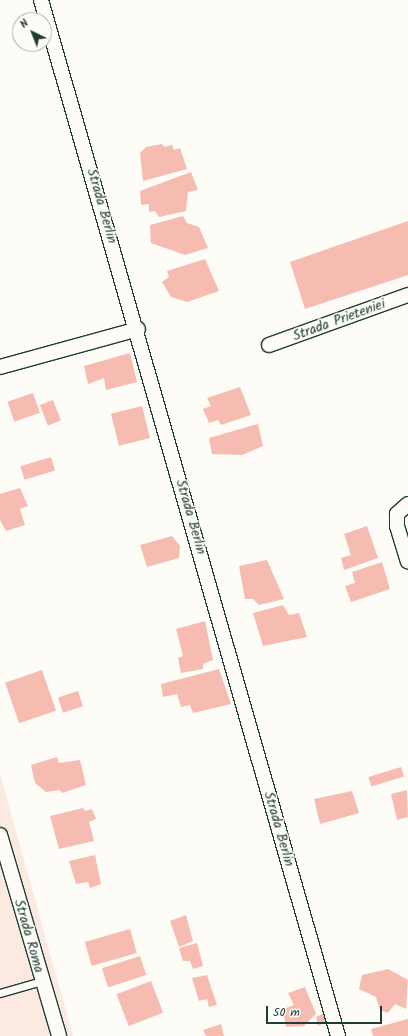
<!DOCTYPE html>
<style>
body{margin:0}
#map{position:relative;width:408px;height:1036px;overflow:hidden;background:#fdfcf7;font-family:Kalam,sans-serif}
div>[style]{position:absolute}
.built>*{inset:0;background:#fbe9e2}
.building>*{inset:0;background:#f7bcb1;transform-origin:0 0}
.roads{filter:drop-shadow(1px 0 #1f3d34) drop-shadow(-1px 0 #1f3d34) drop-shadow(0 1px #1f3d34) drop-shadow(0 -1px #1f3d34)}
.lane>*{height:7px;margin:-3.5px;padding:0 3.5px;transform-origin:3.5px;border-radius:3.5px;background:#fdfcf7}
.street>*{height:14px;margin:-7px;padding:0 7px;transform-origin:7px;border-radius:7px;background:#fdfcf7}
span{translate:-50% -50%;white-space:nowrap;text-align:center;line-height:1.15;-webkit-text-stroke:3px #fdfcf7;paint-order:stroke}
.street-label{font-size:14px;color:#1f3d34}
.north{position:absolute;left:12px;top:12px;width:40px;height:40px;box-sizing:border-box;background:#fdfcf7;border:1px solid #a4b0a9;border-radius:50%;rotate:317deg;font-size:11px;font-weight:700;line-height:16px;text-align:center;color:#1f3d34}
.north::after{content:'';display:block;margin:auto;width:14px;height:18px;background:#1f3d34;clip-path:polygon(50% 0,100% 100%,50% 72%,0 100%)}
.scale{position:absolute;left:266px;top:1006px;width:116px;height:18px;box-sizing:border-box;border:2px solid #1f3d34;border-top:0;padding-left:5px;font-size:12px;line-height:14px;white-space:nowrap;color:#1f3d34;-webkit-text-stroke:3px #fdfcf7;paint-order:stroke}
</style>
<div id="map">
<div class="built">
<i style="clip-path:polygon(0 774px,73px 1036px,0 1036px)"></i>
</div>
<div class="building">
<i style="clip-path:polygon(162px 144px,164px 147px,172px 145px,174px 150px,180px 148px,187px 169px,143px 181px,140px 153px,146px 147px)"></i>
<i style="clip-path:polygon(191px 172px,198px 190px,188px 192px,186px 211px,159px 217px,155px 211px,149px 212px,149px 204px,141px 205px,140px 191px)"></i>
<i style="clip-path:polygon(183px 216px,187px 223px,199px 227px,208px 248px,185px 255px,151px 243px,150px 225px)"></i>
<i style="clip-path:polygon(408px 221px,408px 275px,305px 309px,290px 262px)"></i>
<i style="clip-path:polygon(205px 259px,219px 291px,187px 302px,171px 297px,162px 282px,169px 277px,167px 271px)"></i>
<i style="clip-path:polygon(130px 353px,137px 382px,106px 390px,104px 378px,88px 384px,84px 366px)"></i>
<i style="clip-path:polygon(240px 387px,251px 415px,221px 425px,218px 420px,209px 423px,203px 409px,211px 406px,207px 398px)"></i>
<i style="left:33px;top:393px;width:21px;height:27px;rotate:71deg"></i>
<i style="left:53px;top:400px;width:22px;height:14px;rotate:69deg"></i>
<i style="left:142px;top:406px;width:33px;height:32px;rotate:76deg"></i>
<i style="clip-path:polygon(258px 424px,263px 446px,242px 455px,212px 454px,209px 438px)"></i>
<i style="left:51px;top:457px;width:14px;height:32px;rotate:73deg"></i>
<i style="clip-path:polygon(20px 488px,28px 506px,20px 509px,25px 525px,6px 531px,0 520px,0 494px)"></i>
<i style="clip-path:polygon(367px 526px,378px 558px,344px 570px,341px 558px,351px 555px,344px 534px)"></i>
<i style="clip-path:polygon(172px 536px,180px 546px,179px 558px,147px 567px,140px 545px)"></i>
<i style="clip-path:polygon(267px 560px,284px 599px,259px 605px,253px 599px,245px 599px,239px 566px)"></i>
<i style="clip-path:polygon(382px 562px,390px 589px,351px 602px,345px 586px,355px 583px,352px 572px)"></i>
<i style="clip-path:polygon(283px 605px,289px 615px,299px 613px,307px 637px,263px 646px,253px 613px)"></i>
<i style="clip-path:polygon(205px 621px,213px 660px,203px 664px,203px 669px,181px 673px,178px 658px,183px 656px,176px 629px)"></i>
<i style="clip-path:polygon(219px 669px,231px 704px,193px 713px,190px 705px,181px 707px,177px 694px,163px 697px,161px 684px)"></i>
<i style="left:42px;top:670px;width:43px;height:39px;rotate:71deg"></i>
<i style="left:78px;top:691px;width:16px;height:21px;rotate:72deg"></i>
<i style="clip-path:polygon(57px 757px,59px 763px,80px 760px,86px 785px,62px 793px,60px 790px,46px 792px,35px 783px,31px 765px)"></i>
<i style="left:401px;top:767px;width:10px;height:34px;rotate:73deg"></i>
<i style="clip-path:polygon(407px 790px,408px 817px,397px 820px,391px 794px)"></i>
<i style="clip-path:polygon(352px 791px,359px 813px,320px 824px,314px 799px)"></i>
<i style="clip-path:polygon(83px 808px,85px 811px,92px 809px,96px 819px,89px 822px,94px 841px,59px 849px,50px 816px)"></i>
<i style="clip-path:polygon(95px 855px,101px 884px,90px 888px,88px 882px,76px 884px,69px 861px)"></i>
<i style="clip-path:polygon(186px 915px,193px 941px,179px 947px,170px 921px)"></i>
<i style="left:130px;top:929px;width:25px;height:47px;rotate:74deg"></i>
<i style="clip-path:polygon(197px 943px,203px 966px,193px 969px,190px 961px,183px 961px,179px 948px)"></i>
<i style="left:140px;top:956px;width:20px;height:40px;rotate:72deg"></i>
<i style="clip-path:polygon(388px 969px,408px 980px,406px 1009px,395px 1004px,388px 1013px,380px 1010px,376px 997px,359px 989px,362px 975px)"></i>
<i style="clip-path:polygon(207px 975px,217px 1005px,209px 1007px,207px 999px,199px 1001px,192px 978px)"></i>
<i style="left:151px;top:981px;width:34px;height:37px;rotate:69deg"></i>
<i style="clip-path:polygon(305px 987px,316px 1014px,304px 1026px,286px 1027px,283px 1009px,294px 1005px,288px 993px)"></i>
<i style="clip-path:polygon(327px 1012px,331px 1020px,318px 1026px,316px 1017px)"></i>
<i style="clip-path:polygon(408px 1019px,408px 1036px,373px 1036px,371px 1029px)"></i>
<i style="clip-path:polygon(221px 1024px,224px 1036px,206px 1036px,203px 1030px)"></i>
</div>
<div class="roads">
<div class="lane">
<i style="left:0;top:993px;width:44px;rotate:-15.9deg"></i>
</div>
<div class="street">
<i style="left:41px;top:0;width:1078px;rotate:74deg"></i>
<i style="left:269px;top:345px;width:148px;rotate:-19.8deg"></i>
<i style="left:0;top:367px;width:143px;rotate:-15.4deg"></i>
<i style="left:408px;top:504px;width:15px;rotate:138deg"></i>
<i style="left:397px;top:514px;width:12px;rotate:90deg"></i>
<i style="left:397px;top:526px;width:37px;rotate:73deg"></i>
<i style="left:0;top:835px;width:209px;rotate:73.6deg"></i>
</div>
</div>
<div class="street-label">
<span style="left:102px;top:206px;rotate:74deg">Strada Berlin</span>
<span style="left:339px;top:320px;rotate:-20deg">Strada Prieteniei</span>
<span style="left:191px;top:517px;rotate:74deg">Strada Berlin</span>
<span style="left:279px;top:829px;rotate:74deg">Strada Berlin</span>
<span style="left:29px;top:936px;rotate:74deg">Strada Roma</span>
</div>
<div class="north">N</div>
<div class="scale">50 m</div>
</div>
